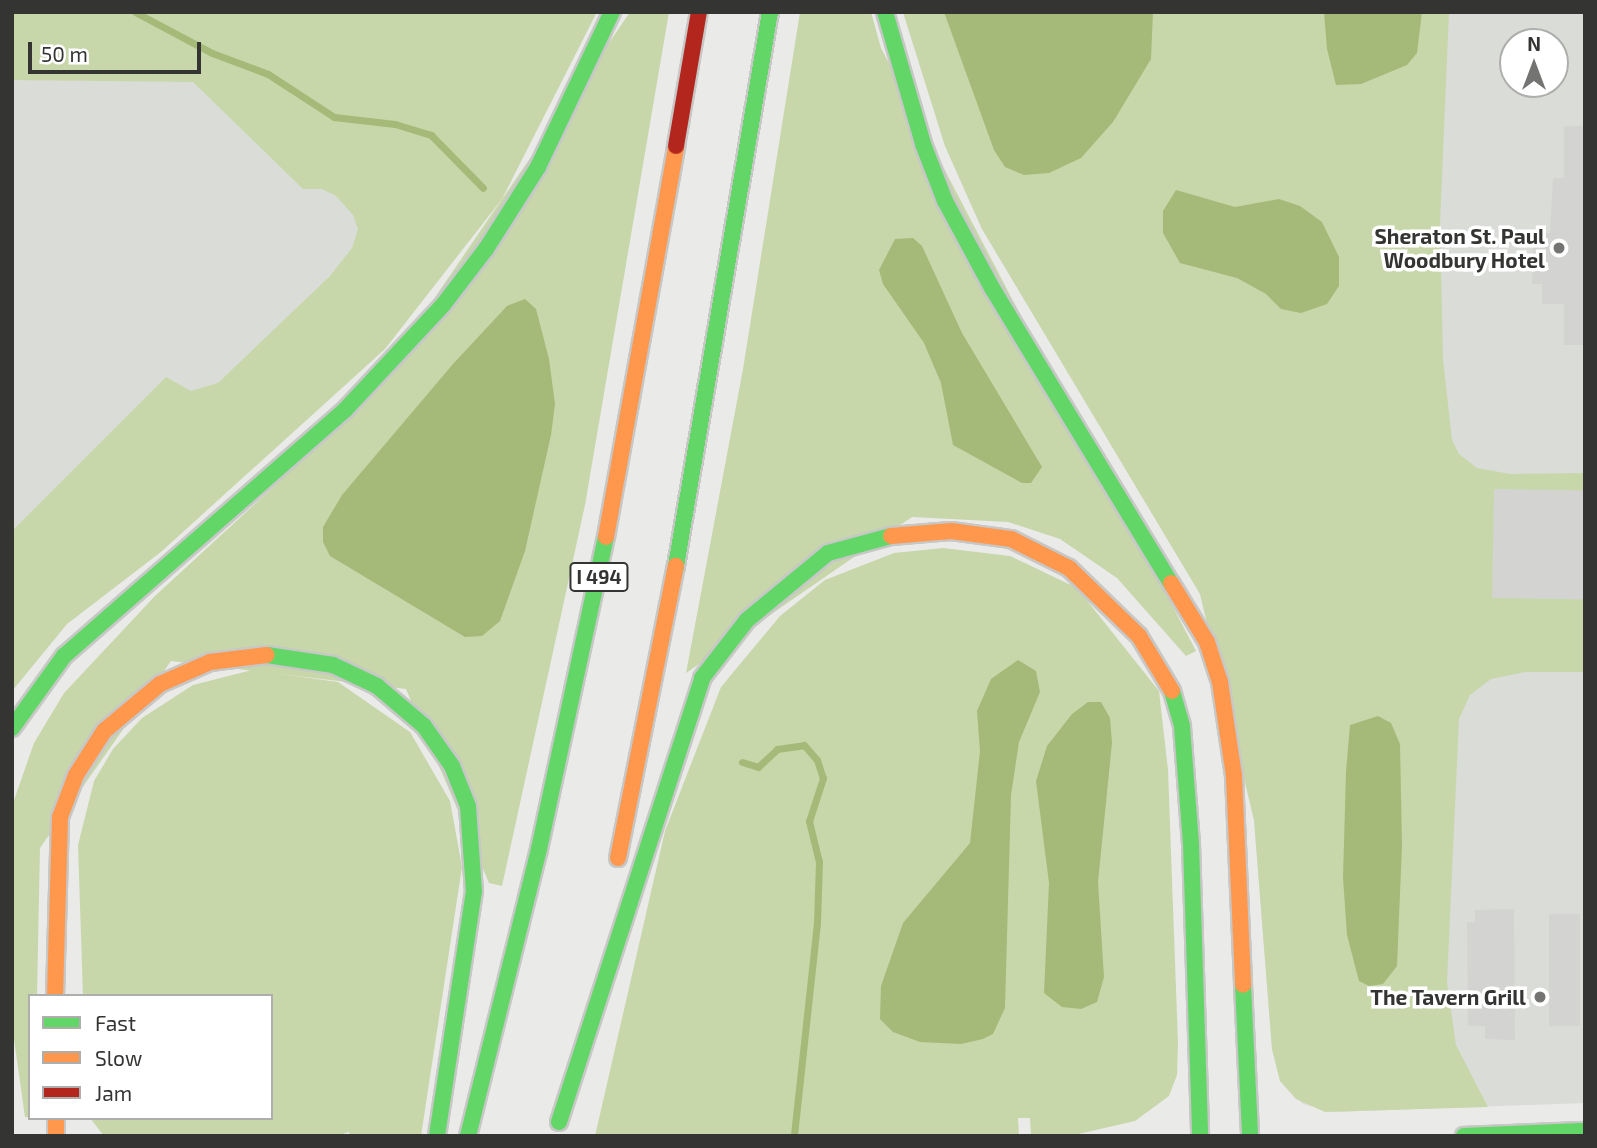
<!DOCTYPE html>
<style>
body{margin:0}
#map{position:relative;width:1597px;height:1148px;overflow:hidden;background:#eaeae9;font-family:"Exo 2",sans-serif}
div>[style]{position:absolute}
.built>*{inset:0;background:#dadcd7}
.green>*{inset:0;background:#c7d7aa}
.water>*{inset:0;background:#a5ba78}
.stream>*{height:7px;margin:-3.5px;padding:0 3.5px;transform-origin:3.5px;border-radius:3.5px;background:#a5ba78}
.building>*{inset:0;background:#d3d3d2;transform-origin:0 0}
.roads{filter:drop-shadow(2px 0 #c7c7c6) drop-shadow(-2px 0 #c7c7c6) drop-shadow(0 2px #c7c7c6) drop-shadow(0 -2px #c7c7c6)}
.fast>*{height:16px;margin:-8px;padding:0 8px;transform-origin:8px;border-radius:8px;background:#63d668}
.slow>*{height:16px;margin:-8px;padding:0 8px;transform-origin:8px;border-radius:8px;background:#ff974d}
.jam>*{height:16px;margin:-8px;padding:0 8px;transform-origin:8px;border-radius:8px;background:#b3261e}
.dots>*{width:19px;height:19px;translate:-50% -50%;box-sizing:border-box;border:4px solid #fff;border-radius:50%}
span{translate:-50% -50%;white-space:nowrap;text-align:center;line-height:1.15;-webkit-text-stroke:7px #fff;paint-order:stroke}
.shield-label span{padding:2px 5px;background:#fff;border:2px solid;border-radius:5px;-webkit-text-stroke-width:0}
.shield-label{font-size:19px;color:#343433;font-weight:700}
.poi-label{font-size:21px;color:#343433;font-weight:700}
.right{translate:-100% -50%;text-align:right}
.frame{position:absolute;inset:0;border:14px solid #343433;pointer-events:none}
.legend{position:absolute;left:28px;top:994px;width:245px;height:126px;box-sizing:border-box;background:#fff;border:2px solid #aeaead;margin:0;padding:9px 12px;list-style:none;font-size:21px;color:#343433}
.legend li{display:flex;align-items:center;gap:14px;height:35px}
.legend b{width:35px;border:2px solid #aeaead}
.north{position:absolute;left:1499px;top:28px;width:70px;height:70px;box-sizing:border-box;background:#fff;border:2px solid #aeaead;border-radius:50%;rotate:0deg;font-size:19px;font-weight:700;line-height:28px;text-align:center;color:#343433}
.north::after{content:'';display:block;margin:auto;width:24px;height:32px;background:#747473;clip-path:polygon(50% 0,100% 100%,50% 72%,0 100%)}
.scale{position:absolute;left:28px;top:42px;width:173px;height:32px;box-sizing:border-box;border:4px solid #343433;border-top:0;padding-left:9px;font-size:21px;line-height:24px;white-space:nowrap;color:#343433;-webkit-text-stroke:5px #fff;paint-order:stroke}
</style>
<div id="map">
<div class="built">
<i style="clip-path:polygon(12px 12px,597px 12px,162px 551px,67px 624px,12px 691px)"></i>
<i style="clip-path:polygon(evenodd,903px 12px,1585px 12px,1585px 1103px,1333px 1112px,1303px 1104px,1280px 1081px,1272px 1049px,1254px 820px,1200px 594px,982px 229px,945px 146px,903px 12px,1513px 42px,1555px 42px,1555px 84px,1513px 84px,1513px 42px)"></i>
</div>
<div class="green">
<i style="clip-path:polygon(12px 12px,597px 12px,502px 199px,385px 349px,162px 551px,67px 624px,12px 691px,12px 531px,166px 377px,191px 391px,218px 383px,330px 276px,352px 248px,358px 229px,353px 215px,336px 196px,322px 189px,303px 189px,193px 82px,12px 80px)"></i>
<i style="clip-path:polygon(630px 12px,669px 12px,585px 505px,502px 886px,489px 883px,406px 689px,171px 661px,40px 848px,37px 996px,30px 996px,30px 1117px,25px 1117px,12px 1025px,12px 806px,34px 743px,64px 693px,155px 596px,360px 407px)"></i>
<i style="clip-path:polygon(800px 12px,871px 12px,881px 48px,1196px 651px,1186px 656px,1117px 578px,1060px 539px,1008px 522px,912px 517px,686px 673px,743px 369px)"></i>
<i style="clip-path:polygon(903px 12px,1449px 12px,1440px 223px,1443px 359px,1452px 440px,1459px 454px,1477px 468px,1510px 474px,1585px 473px,1585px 672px,1525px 672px,1491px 679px,1470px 695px,1459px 719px,1447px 982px,1456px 1045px,1488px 1107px,1325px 1112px,1296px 1099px,1280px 1081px,1272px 1049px,1254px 820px,1200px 594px,982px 229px,945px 146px)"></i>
<i style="clip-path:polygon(943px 548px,1010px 556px,1077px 588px,1159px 691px,1168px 770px,1178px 1043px,1177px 1075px,1169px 1096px,1135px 1121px,1074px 1135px,1031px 1136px,1030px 1118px,1018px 1118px,1019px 1136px,595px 1136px,665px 831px,721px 687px,780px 616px,825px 580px,894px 553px)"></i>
<i style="clip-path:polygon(252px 670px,338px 682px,410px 732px,450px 801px,462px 867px,421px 1136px,350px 1136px,349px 1132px,336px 1136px,104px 1136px,90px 1118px,271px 1118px,271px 996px,83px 996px,78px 845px,94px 781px,113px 749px,142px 718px,193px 685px)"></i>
</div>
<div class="water">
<i style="clip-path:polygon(944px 12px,1153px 12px,1151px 59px,1113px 122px,1081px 158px,1049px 173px,1024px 175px,1005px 167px,994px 150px)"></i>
<i style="clip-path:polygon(1324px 12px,1422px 12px,1417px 53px,1407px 65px,1361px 84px,1336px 85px,1327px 49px)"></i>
<i style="clip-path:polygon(1176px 190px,1235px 207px,1279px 199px,1300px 206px,1322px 222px,1339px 257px,1339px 286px,1327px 304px,1301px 313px,1281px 309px,1266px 294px,1237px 278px,1180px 263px,1163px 233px,1163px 211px)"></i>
<i style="clip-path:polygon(913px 238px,922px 246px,962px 333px,1042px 467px,1031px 483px,1022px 483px,953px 445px,941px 383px,924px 343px,883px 284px,879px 270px,895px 239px)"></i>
<i style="clip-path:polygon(525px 299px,536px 309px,549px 359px,555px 404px,551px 435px,525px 551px,500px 621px,482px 636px,465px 637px,330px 556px,323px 542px,323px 527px,342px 495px,453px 364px,507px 306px)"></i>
<i style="clip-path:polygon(1018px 660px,1036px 671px,1040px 692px,1019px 742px,1011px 795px,1005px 1008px,993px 1034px,983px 1039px,961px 1044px,920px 1042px,893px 1032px,880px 1019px,881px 986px,903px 923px,970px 843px,980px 751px,977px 711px,991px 679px)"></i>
<i style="clip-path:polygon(1088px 702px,1101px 702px,1110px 718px,1112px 743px,1098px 882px,1104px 977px,1097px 1002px,1081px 1009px,1062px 1007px,1044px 993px,1049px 883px,1036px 781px,1047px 746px,1072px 714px)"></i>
<i style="clip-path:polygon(1378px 716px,1391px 723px,1400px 744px,1402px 845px,1397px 966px,1383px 984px,1369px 986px,1359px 981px,1347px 935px,1343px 878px,1346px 772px,1350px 725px)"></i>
</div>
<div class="stream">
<i style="left:135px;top:12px;width:87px;rotate:28deg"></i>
<i style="left:212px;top:53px;width:60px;rotate:20.6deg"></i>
<i style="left:268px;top:74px;width:79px;rotate:33.1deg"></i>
<i style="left:334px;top:117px;width:61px;rotate:6.5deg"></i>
<i style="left:395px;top:124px;width:38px;rotate:17deg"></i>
<i style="left:431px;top:135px;width:74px;rotate:45.5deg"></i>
<i style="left:742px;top:762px;width:17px;rotate:17deg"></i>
<i style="left:758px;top:767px;width:26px;rotate:-43deg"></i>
<i style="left:777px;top:749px;width:27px;rotate:-8deg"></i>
<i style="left:804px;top:745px;width:20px;rotate:49deg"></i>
<i style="left:817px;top:760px;width:19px;rotate:72deg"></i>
<i style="left:823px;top:778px;width:45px;rotate:108deg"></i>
<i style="left:809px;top:821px;width:42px;rotate:76.3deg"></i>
<i style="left:819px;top:862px;width:61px;rotate:91.9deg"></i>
<i style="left:817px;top:923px;width:214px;rotate:96.2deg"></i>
</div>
<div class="building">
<i style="clip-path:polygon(1564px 126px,1585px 126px,1585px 345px,1564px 345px,1564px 304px,1542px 304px,1542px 284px,1532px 284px,1534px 233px,1550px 233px,1553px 178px,1564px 178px)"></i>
<i style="left:1494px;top:489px;width:91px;height:109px;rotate:1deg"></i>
<i style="clip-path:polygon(1514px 909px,1515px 1040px,1485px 1039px,1485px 1026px,1468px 1026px,1467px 922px,1475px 922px,1475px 910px)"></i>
<i style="left:1549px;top:914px;width:31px;height:112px"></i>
</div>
<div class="roads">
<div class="fast">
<i style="left:885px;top:12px;width:137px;rotate:73.9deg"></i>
<i style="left:923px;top:144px;width:61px;rotate:68.9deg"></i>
<i style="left:945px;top:201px;width:99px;rotate:61.6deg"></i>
<i style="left:992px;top:288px;width:345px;rotate:58.8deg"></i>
<i style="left:676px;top:566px;width:562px;rotate:-80.37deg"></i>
<i style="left:267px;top:655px;width:67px;rotate:8.6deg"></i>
<i style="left:333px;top:665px;width:49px;rotate:25.5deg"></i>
<i style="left:377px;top:686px;width:62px;rotate:40.4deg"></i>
<i style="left:424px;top:726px;width:49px;rotate:55deg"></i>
<i style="left:452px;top:766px;width:43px;rotate:68.2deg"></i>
<i style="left:468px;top:806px;width:85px;rotate:86deg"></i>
<i style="left:474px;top:891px;width:248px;rotate:98.6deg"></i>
<i style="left:1172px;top:691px;width:37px;rotate:74deg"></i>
<i style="left:1182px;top:727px;width:117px;rotate:85.6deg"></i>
<i style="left:1191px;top:844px;width:292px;rotate:88.2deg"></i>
<i style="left:12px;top:728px;width:89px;rotate:-54.2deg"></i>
<i style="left:64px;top:656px;width:373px;rotate:-41.2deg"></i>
<i style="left:345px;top:410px;width:144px;rotate:-47deg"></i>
<i style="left:443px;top:305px;width:71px;rotate:-52.5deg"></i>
<i style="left:486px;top:249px;width:97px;rotate:-57.6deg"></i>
<i style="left:538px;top:167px;width:172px;rotate:-64.5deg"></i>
<i style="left:1243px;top:985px;width:151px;rotate:87.3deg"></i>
<i style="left:559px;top:1122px;width:466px;rotate:-72.1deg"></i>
<i style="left:702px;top:678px;width:73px;rotate:-52.2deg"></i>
<i style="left:747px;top:620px;width:105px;rotate:-39.6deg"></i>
<i style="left:828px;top:553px;width:65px;rotate:-15.1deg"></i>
<i style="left:468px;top:1136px;width:296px;rotate:-76.1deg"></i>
<i style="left:539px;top:849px;width:319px;rotate:-77.9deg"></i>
<i style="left:1464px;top:1136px;width:121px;rotate:-2.4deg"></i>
</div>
<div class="slow">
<i style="left:891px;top:536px;width:60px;rotate:-4.8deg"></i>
<i style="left:951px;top:531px;width:61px;rotate:7.6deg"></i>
<i style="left:1011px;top:539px;width:65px;rotate:26.6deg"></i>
<i style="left:1069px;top:568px;width:98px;rotate:44.2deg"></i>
<i style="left:1139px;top:636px;width:64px;rotate:59deg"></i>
<i style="left:606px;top:537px;width:397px;rotate:-79.8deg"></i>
<i style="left:1171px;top:583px;width:69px;rotate:58.6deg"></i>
<i style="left:1207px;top:642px;width:42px;rotate:72deg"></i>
<i style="left:1220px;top:682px;width:95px;rotate:81.5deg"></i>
<i style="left:1234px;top:776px;width:209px;rotate:87.5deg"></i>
<i style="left:618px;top:858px;width:298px;rotate:-78.8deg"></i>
<i style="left:55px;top:996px;width:179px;rotate:-88.4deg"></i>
<i style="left:60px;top:817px;width:45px;rotate:-69.1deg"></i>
<i style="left:76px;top:775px;width:52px;rotate:-57.5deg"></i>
<i style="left:104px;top:731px;width:73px;rotate:-40deg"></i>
<i style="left:160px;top:684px;width:55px;rotate:-23.7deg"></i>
<i style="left:210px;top:662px;width:57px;rotate:-7deg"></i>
<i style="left:56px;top:1118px;width:18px;rotate:90deg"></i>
</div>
<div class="jam">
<i style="left:676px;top:146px;width:136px;rotate:-80.3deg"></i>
</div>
</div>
<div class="dots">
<i style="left:1559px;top:248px;background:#747473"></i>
<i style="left:1540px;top:997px;background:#747473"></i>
</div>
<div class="shield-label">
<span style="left:599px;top:577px">I 494</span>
</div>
<div class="poi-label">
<span class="right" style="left:1545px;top:248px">Sheraton St. Paul<br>Woodbury Hotel</span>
<span class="right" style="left:1526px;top:997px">The Tavern Grill</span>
</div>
<div class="frame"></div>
<ul class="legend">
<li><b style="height:9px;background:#63d668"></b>Fast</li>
<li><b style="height:9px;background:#ff974d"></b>Slow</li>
<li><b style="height:9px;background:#b3261e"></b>Jam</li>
</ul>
<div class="north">N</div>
<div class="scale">50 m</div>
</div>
